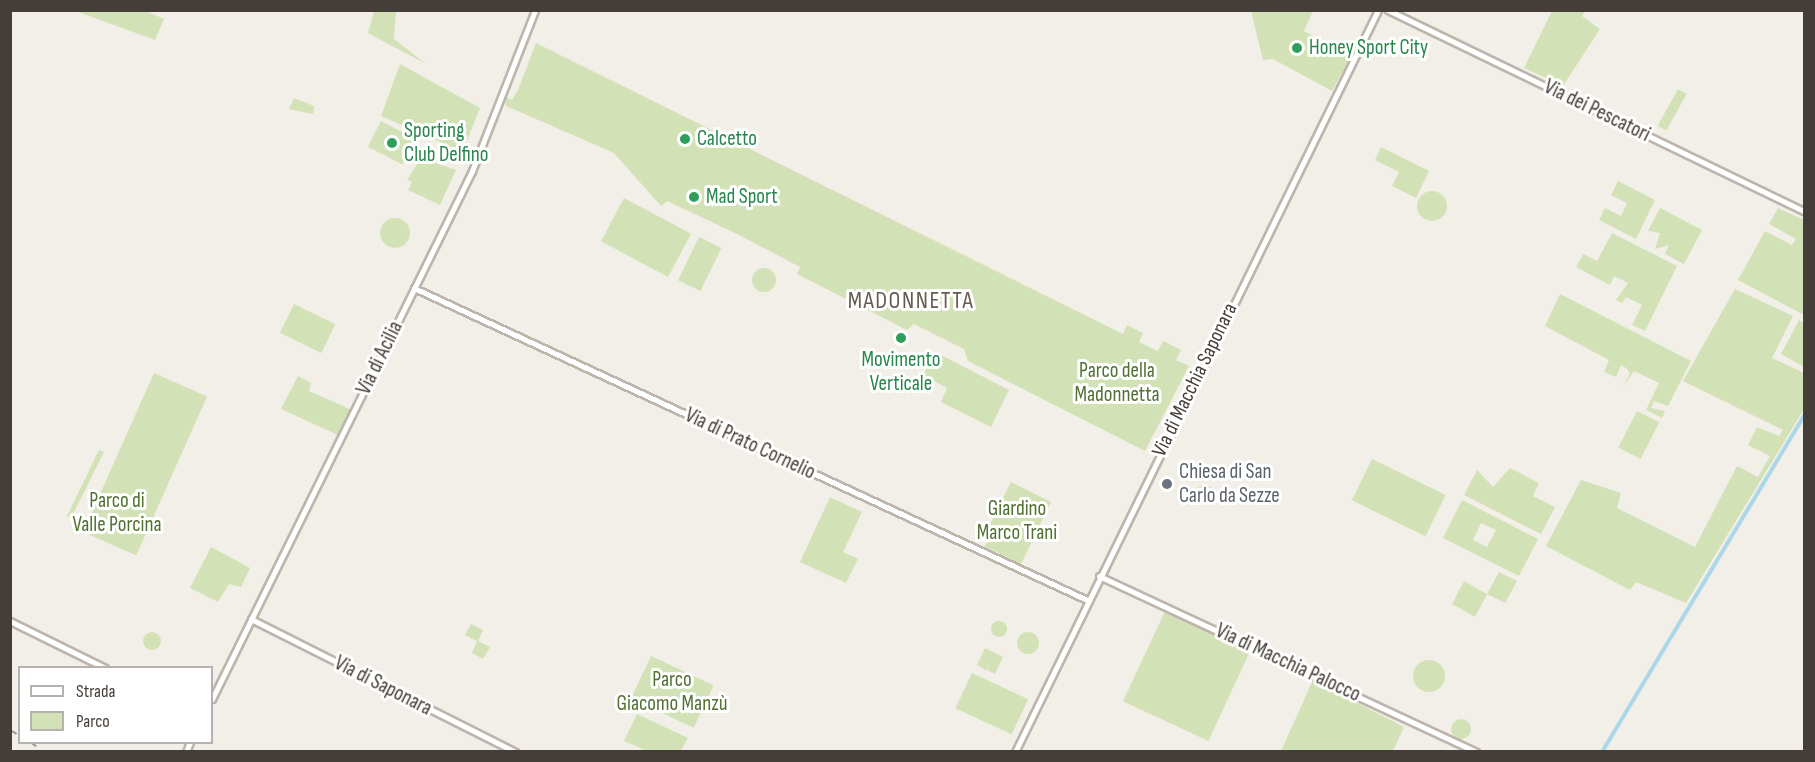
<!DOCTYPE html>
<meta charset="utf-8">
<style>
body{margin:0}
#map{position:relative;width:1815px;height:762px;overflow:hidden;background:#f2eee8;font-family:"Sofia Sans Condensed",sans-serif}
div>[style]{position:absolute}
.green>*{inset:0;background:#d3e2b6;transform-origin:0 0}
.round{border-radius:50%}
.stream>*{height:1.5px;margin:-0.75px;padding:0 0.75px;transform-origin:0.75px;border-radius:0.75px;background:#acd7e8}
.canal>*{height:4px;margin:-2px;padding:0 2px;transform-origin:2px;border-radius:2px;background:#acd7e8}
.roads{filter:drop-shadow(2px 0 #bcb5ac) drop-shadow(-2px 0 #bcb5ac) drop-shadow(0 2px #bcb5ac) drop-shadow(0 -2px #bcb5ac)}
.tertiary>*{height:5px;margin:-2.5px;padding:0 2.5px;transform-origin:2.5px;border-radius:2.5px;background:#fff}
.rail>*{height:1.5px;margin-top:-0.75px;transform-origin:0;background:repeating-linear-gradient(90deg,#969696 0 8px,transparent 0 16px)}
.dots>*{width:16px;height:16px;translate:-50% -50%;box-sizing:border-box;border:3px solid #fff;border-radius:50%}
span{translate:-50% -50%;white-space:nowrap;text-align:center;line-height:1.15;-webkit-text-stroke:6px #fff;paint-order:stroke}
.leisure-label{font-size:21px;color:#27864d}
.left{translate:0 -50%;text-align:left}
.street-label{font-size:21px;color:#453e38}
.park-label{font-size:21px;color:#517032}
.worship-label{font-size:21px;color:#5b616d}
.quarter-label{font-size:24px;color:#665b50;letter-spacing:1.5px}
.frame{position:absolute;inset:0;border:12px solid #453e38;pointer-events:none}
.legend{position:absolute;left:18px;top:666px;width:195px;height:78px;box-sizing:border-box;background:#fff;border:2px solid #b5b2af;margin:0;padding:8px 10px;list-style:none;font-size:18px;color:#453e38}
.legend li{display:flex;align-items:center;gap:12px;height:30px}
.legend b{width:30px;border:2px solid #b5b2af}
</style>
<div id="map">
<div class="green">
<i style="clip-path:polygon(76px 11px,146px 11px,164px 19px,155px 40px)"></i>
<i style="clip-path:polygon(374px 11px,396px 11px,394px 39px,426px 64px,368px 33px)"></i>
<i style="clip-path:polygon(1251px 11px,1313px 11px,1304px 31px,1351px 56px,1332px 91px,1273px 59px,1263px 60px)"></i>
<i style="clip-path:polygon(1552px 11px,1585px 11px,1582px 16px,1600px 29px,1563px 86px,1524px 68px)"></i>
<i style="clip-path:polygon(536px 43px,1123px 334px,1127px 325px,1143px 333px,1139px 342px,1153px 349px,1158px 351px,1163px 341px,1181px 350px,1176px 360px,1189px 366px,1145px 451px,968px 361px,964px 349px,914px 324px,907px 330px,797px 274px,800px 267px,735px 233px,667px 201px,661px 206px,614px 153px,506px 106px,505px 97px,512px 100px,518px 90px)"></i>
<i style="clip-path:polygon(400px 64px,480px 108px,464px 148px,456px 149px,381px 116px)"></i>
<i style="left:1678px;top:89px;width:10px;height:42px;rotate:29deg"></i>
<i style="clip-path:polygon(294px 98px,314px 106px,313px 114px,289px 109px)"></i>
<i style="left:381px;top:121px;width:39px;height:29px;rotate:27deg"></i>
<i style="clip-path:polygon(1381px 147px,1429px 171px,1416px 198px,1392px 186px,1399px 172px,1375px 160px)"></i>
<i style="clip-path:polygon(421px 158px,456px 170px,440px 205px,408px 190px,412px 182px,407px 180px)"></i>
<i style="clip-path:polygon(1618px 181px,1655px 200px,1636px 239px,1599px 220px,1605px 208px,1621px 216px,1627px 203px,1611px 195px)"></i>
<i class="round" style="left:1417px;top:191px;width:30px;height:30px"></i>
<i style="left:624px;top:198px;width:76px;height:49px;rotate:28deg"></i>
<i style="clip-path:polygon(1660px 208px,1702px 230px,1684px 264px,1665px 254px,1669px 245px,1655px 249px,1660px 233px,1648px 231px)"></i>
<i style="clip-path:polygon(1778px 208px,1804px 220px,1804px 315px,1738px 280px,1765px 231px,1792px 245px,1796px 239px,1769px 224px)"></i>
<i class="round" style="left:380px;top:218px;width:30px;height:30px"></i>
<i style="clip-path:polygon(1612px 233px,1677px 266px,1645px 331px,1632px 325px,1642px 305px,1626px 297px,1622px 303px,1616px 300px,1628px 283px,1614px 276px,1610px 285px,1576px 267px,1583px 254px,1597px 261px)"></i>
<i style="left:699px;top:237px;width:25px;height:48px;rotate:26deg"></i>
<i class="round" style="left:752px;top:268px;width:24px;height:24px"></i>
<i style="clip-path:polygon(1735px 289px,1793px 316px,1772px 358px,1804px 373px,1804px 409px,1686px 603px,1636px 582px,1630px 590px,1546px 546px,1581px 480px,1621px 493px,1617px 508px,1695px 547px,1737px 466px,1758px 477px,1770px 456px,1748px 445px,1757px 427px,1779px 436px,1783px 430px,1683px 381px)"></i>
<i style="clip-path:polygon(1560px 294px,1691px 361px,1668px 406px,1654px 401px,1651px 408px,1665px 411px,1662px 418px,1646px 410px,1659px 383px,1634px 371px,1623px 387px,1630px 373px,1626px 368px,1621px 365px,1616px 377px,1604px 372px,1609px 360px,1545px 326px)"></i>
<i style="left:294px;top:304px;width:46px;height:32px;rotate:26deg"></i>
<i style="clip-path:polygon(1799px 320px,1804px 323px,1804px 367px,1781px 354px)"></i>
<i style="clip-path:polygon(935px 352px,1009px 390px,991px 427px,941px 402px,947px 388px,923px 375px)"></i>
<i style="left:154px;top:373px;width:58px;height:174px;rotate:24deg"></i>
<i style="clip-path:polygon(298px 376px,311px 383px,309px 391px,354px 411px,342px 437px,281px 409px)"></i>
<i style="left:1637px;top:411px;width:25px;height:41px;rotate:27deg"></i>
<i style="clip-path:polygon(99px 450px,104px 452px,71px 518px,67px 516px)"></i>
<i style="left:1372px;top:459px;width:82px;height:46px;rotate:26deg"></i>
<i style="clip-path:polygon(1510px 468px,1539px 483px,1533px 496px,1555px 507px,1541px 534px,1464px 495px,1477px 470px,1493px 487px)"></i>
<i style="clip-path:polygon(1011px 482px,1051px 502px,1021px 564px,984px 546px,994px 537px,989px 526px)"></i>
<i class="round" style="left:1195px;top:485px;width:20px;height:20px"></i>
<i style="clip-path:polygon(830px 497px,862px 512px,843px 552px,858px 559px,846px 583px,800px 562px)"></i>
<i style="clip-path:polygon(evenodd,1462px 500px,1538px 539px,1519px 576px,1443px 538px,1462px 500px,1481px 523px,1496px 530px,1487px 547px,1473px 540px,1481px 523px)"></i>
<i style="clip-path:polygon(211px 547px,250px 568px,241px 587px,229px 584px,218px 602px,190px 588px)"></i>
<i style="clip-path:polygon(1499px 572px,1517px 581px,1505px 603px,1487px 594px,1475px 617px,1452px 604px,1464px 581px,1487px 594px)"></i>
<i style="left:1167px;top:607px;width:94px;height:104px;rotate:25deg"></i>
<i class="round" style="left:991px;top:621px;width:16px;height:16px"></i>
<i style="clip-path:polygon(471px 624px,483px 630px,478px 641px,490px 647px,483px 659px,472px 653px,477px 641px,465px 635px)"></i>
<i class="round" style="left:143px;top:632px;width:18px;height:18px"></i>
<i class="round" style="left:1017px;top:632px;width:22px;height:22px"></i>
<i style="clip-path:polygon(985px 648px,1003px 657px,995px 674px,987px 670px,990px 661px,986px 670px,977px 665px)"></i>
<i style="left:651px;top:656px;width:69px;height:47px;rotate:25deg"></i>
<i class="round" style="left:1413px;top:660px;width:32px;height:32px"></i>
<i style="left:972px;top:673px;width:62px;height:39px;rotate:25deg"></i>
<i style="clip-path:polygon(1313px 680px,1404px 727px,1393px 751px,1281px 751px)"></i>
<i style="clip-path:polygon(637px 714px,688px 738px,681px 751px,647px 751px,624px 741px)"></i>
<i class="round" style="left:1451px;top:719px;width:20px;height:20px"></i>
</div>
<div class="stream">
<i style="left:1435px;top:36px;width:410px;rotate:25.9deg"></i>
<i style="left:833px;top:478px;width:56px;rotate:25.2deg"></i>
</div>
<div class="canal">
<i style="left:1602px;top:752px;width:392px;rotate:-59deg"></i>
</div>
<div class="roads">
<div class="tertiary">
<i style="left:1388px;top:10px;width:462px;rotate:25.8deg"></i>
<i style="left:414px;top:288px;width:742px;rotate:24.87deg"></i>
<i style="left:1099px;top:576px;width:416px;rotate:25deg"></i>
<i style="left:251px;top:619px;width:296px;rotate:26.7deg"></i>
<i style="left:10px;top:621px;width:106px;rotate:26.3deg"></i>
<i style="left:212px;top:699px;width:589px;rotate:-63.78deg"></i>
<i style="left:472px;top:171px;width:173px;rotate:-68.6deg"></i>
<i style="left:186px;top:752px;width:11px;rotate:-68deg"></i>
<i style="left:1015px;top:752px;width:826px;rotate:-63.93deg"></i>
</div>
</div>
<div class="rail">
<i style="left:10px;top:730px;width:12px;rotate:31deg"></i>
<i style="left:30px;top:742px;width:18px;rotate:34deg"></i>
</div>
<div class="dots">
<i style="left:1297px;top:48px;background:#2e9e5b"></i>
<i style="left:685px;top:139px;background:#2e9e5b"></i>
<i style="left:392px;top:143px;background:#2e9e5b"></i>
<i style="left:694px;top:197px;background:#2e9e5b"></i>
<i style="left:901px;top:338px;background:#2e9e5b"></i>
<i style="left:1167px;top:484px;background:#6b7280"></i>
</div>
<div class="leisure-label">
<span class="left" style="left:1309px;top:48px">Honey Sport City</span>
<span class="left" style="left:404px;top:143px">Sporting<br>Club Delfino</span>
<span class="left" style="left:697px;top:139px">Calcetto</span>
<span class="left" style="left:706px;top:197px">Mad Sport</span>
<span style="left:901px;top:372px">Movimento<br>Verticale</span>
</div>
<div class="street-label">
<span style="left:1597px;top:111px;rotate:26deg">Via dei Pescatori</span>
<span style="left:380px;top:358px;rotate:-64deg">Via di Acilia</span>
<span style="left:1195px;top:380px;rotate:-64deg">Via di Macchia Saponara</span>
<span style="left:750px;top:444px;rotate:25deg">Via di Prato Cornelio</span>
<span style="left:1288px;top:663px;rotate:25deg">Via di Macchia Palocco</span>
<span style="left:383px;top:686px;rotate:27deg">Via di Saponara</span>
</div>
<div class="park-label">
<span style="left:1117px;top:383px">Parco della<br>Madonnetta</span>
<span style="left:117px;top:513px">Parco di<br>Valle Porcina</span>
<span style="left:1017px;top:521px">Giardino<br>Marco Trani</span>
<span style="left:672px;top:692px">Parco<br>Giacomo Manzù</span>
</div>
<div class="worship-label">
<span class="left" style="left:1179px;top:484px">Chiesa di San<br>Carlo da Sezze</span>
</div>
<div class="quarter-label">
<span style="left:911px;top:301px">MADONNETTA</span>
</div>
<div class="frame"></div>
<ul class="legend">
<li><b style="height:8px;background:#fff"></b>Strada</li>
<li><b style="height:16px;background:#d3e2b6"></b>Parco</li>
</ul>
</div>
